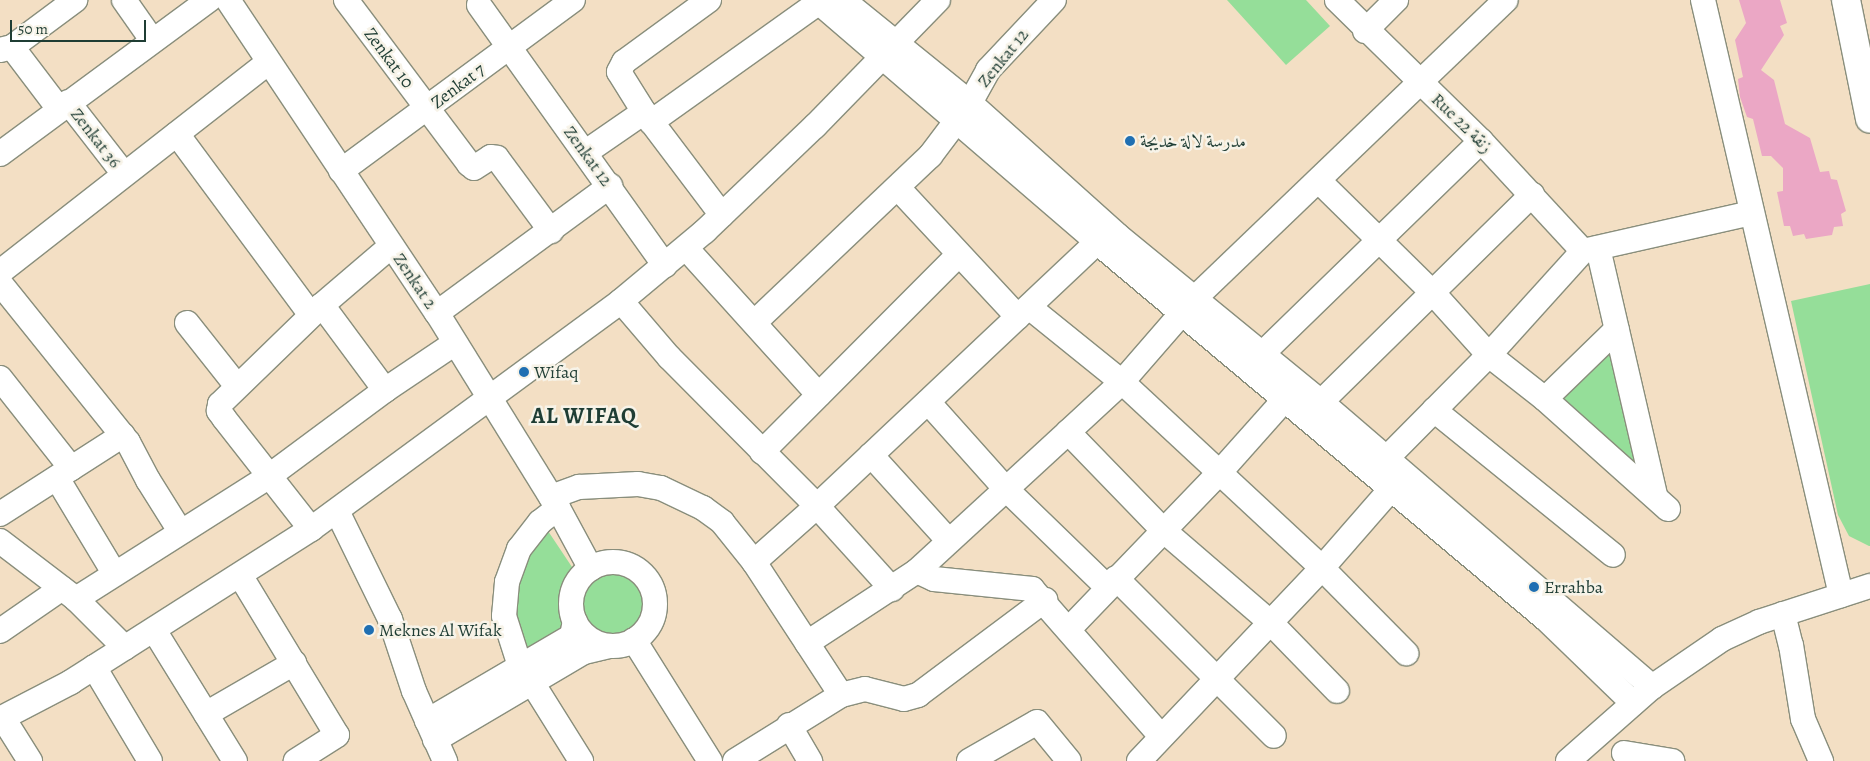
<!DOCTYPE html>
<meta charset="utf-8">
<style>
body{margin:0}
#map{position:relative;width:1870px;height:761px;overflow:hidden;background:#f3dfc4;font-family:Alegreya,Amiri,serif}
div>[style]{position:absolute}
.green>*{inset:0;background:#95de99}
.round{border-radius:50%}
.building>*{inset:0;background:#eba7c5}
.roads{filter:drop-shadow(1px 0 #898e7c) drop-shadow(-1px 0 #898e7c) drop-shadow(0 1px #898e7c) drop-shadow(0 -1px #898e7c)}
.minor>*{height:24px;margin:-12px;padding:0 12px;transform-origin:12px;border-radius:12px;background:#fff}
.minor>.ring{margin:-12px;padding:0;box-sizing:content-box;background:none;border:24px solid #fff;border-radius:50%}
.major>*{height:28px;margin:-14px;padding:0 14px;transform-origin:14px;border-radius:14px;background:#fff}
.dots>*{width:14px;height:14px;translate:-50% -50%;box-sizing:border-box;border:2px solid #f7f3e8;border-radius:50%}
span{translate:-50% -50%;white-space:nowrap;text-align:center;line-height:1.15;-webkit-text-stroke:5px #f7f3e8;paint-order:stroke}
.street-label{font-size:18px;color:#1f3d34}
.poi-label{font-size:18px;color:#1f3d34}
.left{translate:0 -50%;text-align:left}
.district-label{font-size:22px;color:#1f3d34;font-weight:700;letter-spacing:1px}
.scale{position:absolute;left:10px;top:20px;width:136px;height:22px;box-sizing:border-box;border:2px solid #1f3d34;border-top:0;padding-left:6px;font-size:15px;line-height:18px;white-space:nowrap;color:#1f3d34;-webkit-text-stroke:4px #f7f3e8;paint-order:stroke}
</style>
<div id="map">
<div class="green">
<i style="clip-path:polygon(1227px 0,1306px 0,1330px 26px,1286px 65px)"></i>
<i style="clip-path:polygon(1870px 284px,1870px 546px,1869px 546px,1849px 536px,1838px 515px,1791px 301px)"></i>
<i style="clip-path:polygon(1615px 340px,1645px 473px,1558px 399px)"></i>
<i style="clip-path:polygon(548px 531px,574px 570px,562px 597px,565px 628px,528px 648px,514px 614px,517px 588px,527px 558px)"></i>
<i class="round" style="left:579px;top:569px;width:70px;height:70px"></i>
</div>
<div class="building">
<i style="clip-path:polygon(1739px 0,1780px 0,1787px 23px,1780px 26px,1784px 35px,1761px 70px,1774px 80px,1785px 124px,1810px 138px,1820px 172px,1829px 171px,1831px 179px,1837px 180px,1846px 211px,1841px 214px,1843px 226px,1834px 227px,1832px 235px,1806px 239px,1804px 234px,1793px 236px,1790px 226px,1784px 226px,1777px 192px,1783px 191px,1783px 168px,1771px 156px,1762px 156px,1753px 119px,1747px 117px,1740px 97px,1738px 79px,1743px 77px,1735px 40px,1746px 23px)"></i>
</div>
<div class="roads">
<div class="minor">
<i style="left:124px;top:0;width:49px;rotate:55deg"></i>
<i style="left:228px;top:0;width:376px;rotate:56.3deg"></i>
<i style="left:437px;top:313px;width:229px;rotate:58.2deg"></i>
<i style="left:558px;top:508px;width:69px;rotate:61.6deg"></i>
<i style="left:346px;top:0;width:205px;rotate:53.1deg"></i>
<i style="left:469px;top:164px;width:6px;rotate:39deg"></i>
<i style="left:474px;top:168px;width:20px;rotate:-33deg"></i>
<i style="left:491px;top:157px;width:6px;rotate:9deg"></i>
<i style="left:497px;top:158px;width:91px;rotate:53.5deg"></i>
<i style="left:709px;top:0;width:105px;rotate:143.9deg"></i>
<i style="left:624px;top:62px;width:11px;rotate:117deg"></i>
<i style="left:619px;top:72px;width:47px;rotate:58deg"></i>
<i style="left:644px;top:112px;width:129px;rotate:52.9deg"></i>
<i style="left:816px;top:0;width:371px;rotate:40.7deg"></i>
<i style="left:1097px;top:242px;width:586px;rotate:40.02deg"></i>
<i style="left:1546px;top:619px;width:121px;rotate:44deg"></i>
<i style="left:843px;top:0;width:164px;rotate:39deg"></i>
<i style="left:970px;top:103px;width:198px;rotate:41.9deg"></i>
<i style="left:1117px;top:235px;width:264px;rotate:39.3deg"></i>
<i style="left:1321px;top:402px;width:437px;rotate:40.7deg"></i>
<i style="left:1337px;top:0;width:202px;rotate:44.4deg"></i>
<i style="left:1481px;top:141px;width:150px;rotate:47.2deg"></i>
<i style="left:1703px;top:0;width:611px;rotate:76.94deg"></i>
<i style="left:479px;top:5px;width:320px;rotate:54.5deg"></i>
<i style="left:1365px;top:31px;width:44px;rotate:-45deg"></i>
<i style="left:12px;top:47px;width:78px;rotate:52.8deg"></i>
<i style="left:0;top:50px;width:12px;rotate:-14deg"></i>
<i style="left:12px;top:47px;width:79px;rotate:-36.7deg"></i>
<i style="left:68px;top:102px;width:91px;rotate:52.1deg"></i>
<i style="left:651px;top:122px;width:206px;rotate:-35.5deg"></i>
<i style="left:177px;top:134px;width:225px;rotate:53.5deg"></i>
<i style="left:586px;top:152px;width:70px;rotate:-34.6deg"></i>
<i style="left:0;top:154px;width:260px;rotate:-36.4deg"></i>
<i style="left:341px;top:171px;width:288px;rotate:-36.4deg"></i>
<i style="left:1319px;top:181px;width:161px;rotate:44.5deg"></i>
<i style="left:1434px;top:294px;width:82px;rotate:48deg"></i>
<i style="left:1489px;top:355px;width:71px;rotate:38.2deg"></i>
<i style="left:1545px;top:399px;width:165px;rotate:41.8deg"></i>
<i style="left:898px;top:188px;width:176px;rotate:47.1deg"></i>
<i style="left:686px;top:248px;width:198px;rotate:47.9deg"></i>
<i style="left:1598px;top:248px;width:253px;rotate:77deg"></i>
<i style="left:0;top:272px;width:341px;rotate:-38deg"></i>
<i style="left:0;top:283px;width:204px;rotate:51.2deg"></i>
<i style="left:128px;top:442px;width:43px;rotate:62.2deg"></i>
<i style="left:148px;top:480px;width:60px;rotate:57.9deg"></i>
<i style="left:621px;top:301px;width:74px;rotate:49.4deg"></i>
<i style="left:669px;top:357px;width:210px;rotate:45.2deg"></i>
<i style="left:817px;top:506px;width:112px;rotate:47.9deg"></i>
<i style="left:322px;top:305px;width:106px;rotate:53.5deg"></i>
<i style="left:1029px;top:307px;width:119px;rotate:38.9deg"></i>
<i style="left:1122px;top:382px;width:273px;rotate:42.9deg"></i>
<i style="left:1322px;top:568px;width:120px;rotate:45.3deg"></i>
<i style="left:437px;top:313px;width:215px;rotate:-36.3deg"></i>
<i style="left:756px;top:321px;width:240px;rotate:-43.5deg"></i>
<i style="left:930px;top:156px;width:66px;rotate:-53deg"></i>
<i style="left:970px;top:103px;width:38px;rotate:-61deg"></i>
<i style="left:988px;top:70px;width:96px;rotate:-46.7deg"></i>
<i style="left:187px;top:323px;width:80px;rotate:51.6deg"></i>
<i style="left:1263px;top:353px;width:304px;rotate:-44.2deg"></i>
<i style="left:0;top:378px;width:115px;rotate:51.7deg"></i>
<i style="left:1545px;top:399px;width:100px;rotate:-44.2deg"></i>
<i style="left:928px;top:402px;width:115px;rotate:48.2deg"></i>
<i style="left:1005px;top:488px;width:142px;rotate:44.1deg"></i>
<i style="left:1321px;top:402px;width:296px;rotate:-44.5deg"></i>
<i style="left:1434px;top:410px;width:230px;rotate:39deg"></i>
<i style="left:1068px;top:432px;width:136px;rotate:45.9deg"></i>
<i style="left:1163px;top:530px;width:141px;rotate:40.7deg"></i>
<i style="left:1270px;top:622px;width:96px;rotate:45.8deg"></i>
<i style="left:762px;top:452px;width:278px;rotate:-45.1deg"></i>
<i style="left:871px;top:455px;width:115px;rotate:47.8deg"></i>
<i style="left:1375px;top:470px;width:162px;rotate:-45.3deg"></i>
<i style="left:1489px;top:355px;width:140px;rotate:-47.9deg"></i>
<i style="left:1583px;top:251px;width:173px;rotate:-12.7deg"></i>
<i style="left:57px;top:478px;width:111px;rotate:59deg"></i>
<i style="left:551px;top:497px;width:30px;rotate:-20deg"></i>
<i style="left:579px;top:487px;width:59px;rotate:-2.9deg"></i>
<i style="left:638px;top:484px;width:23px;rotate:10deg"></i>
<i style="left:661px;top:488px;width:47px;rotate:25.5deg"></i>
<i style="left:703px;top:508px;width:24px;rotate:36deg"></i>
<i style="left:722px;top:522px;width:51px;rotate:51.3deg"></i>
<i style="left:754px;top:562px;width:159px;rotate:56.8deg"></i>
<i style="left:558px;top:508px;width:23px;rotate:142deg"></i>
<i style="left:540px;top:522px;width:34px;rotate:128deg"></i>
<i style="left:519px;top:549px;width:35px;rotate:110deg"></i>
<i style="left:507px;top:582px;width:34px;rotate:95deg"></i>
<i style="left:504px;top:616px;width:46px;rotate:72.3deg"></i>
<i style="left:518px;top:660px;width:119px;rotate:58deg"></i>
<i style="left:337px;top:511px;width:120px;rotate:63.9deg"></i>
<i style="left:390px;top:619px;width:76px;rotate:71.6deg"></i>
<i style="left:414px;top:691px;width:77px;rotate:66.1deg"></i>
<i style="left:0;top:514px;width:146px;rotate:-32.7deg"></i>
<i style="left:311px;top:529px;width:141px;rotate:-128.1deg"></i>
<i style="left:224px;top:418px;width:9px;rotate:-126deg"></i>
<i style="left:219px;top:411px;width:7px;rotate:-82deg"></i>
<i style="left:220px;top:404px;width:142px;rotate:-44.1deg"></i>
<i style="left:322px;top:305px;width:91px;rotate:-40.5deg"></i>
<i style="left:0;top:541px;width:96px;rotate:37.3deg"></i>
<i style="left:76px;top:599px;width:69px;rotate:45deg"></i>
<i style="left:754px;top:562px;width:84px;rotate:-41.6deg"></i>
<i style="left:817px;top:506px;width:385px;rotate:-43.3deg"></i>
<i class="ring" style="left:571px;top:562px;width:60px;height:60px"></i>
<i style="left:917px;top:571px;width:19px;rotate:25deg"></i>
<i style="left:934px;top:579px;width:99px;rotate:5.8deg"></i>
<i style="left:1032px;top:589px;width:194px;rotate:48.8deg"></i>
<i style="left:240px;top:575px;width:187px;rotate:58.8deg"></i>
<i style="left:337px;top:735px;width:49px;rotate:147.6deg"></i>
<i style="left:1116px;top:578px;width:223px;rotate:45deg"></i>
<i style="left:76px;top:599px;width:227px;rotate:-32.4deg"></i>
<i style="left:268px;top:477px;width:146px;rotate:-36.6deg"></i>
<i style="left:385px;top:390px;width:84px;rotate:-33.9deg"></i>
<i style="left:1783px;top:614px;width:32px;rotate:76deg"></i>
<i style="left:1791px;top:645px;width:75px;rotate:80.8deg"></i>
<i style="left:1803px;top:719px;width:46px;rotate:66.8deg"></i>
<i style="left:1069px;top:629px;width:218px;rotate:-46.1deg"></i>
<i style="left:1220px;top:472px;width:98px;rotate:-48.3deg"></i>
<i style="left:154px;top:630px;width:154px;rotate:58.3deg"></i>
<i style="left:0;top:631px;width:75px;rotate:-34.7deg"></i>
<i style="left:634px;top:640px;width:143px;rotate:57.9deg"></i>
<i style="left:807px;top:643px;width:131px;rotate:-33.2deg"></i>
<i style="left:917px;top:571px;width:205px;rotate:-42.6deg"></i>
<i style="left:1068px;top:432px;width:74px;rotate:-42.8deg"></i>
<i style="left:1122px;top:382px;width:113px;rotate:-49deg"></i>
<i style="left:1196px;top:297px;width:429px;rotate:-43.8deg"></i>
<i style="left:94px;top:667px;width:109px;rotate:59.2deg"></i>
<i style="left:206px;top:714px;width:102px;rotate:-30.1deg"></i>
<i style="left:3px;top:718px;width:51px;rotate:57.9deg"></i>
<i style="left:0;top:719px;width:80px;rotate:-27.5deg"></i>
<i style="left:71px;top:682px;width:285px;rotate:-32.5deg"></i>
<i style="left:311px;top:529px;width:385px;rotate:-36.3deg"></i>
<i style="left:621px;top:301px;width:109px;rotate:-39.8deg"></i>
<i style="left:705px;top:231px;width:152px;rotate:-43.7deg"></i>
<i style="left:815px;top:126px;width:176px;rotate:-45.7deg"></i>
<i style="left:427px;top:721px;width:168px;rotate:-30.4deg"></i>
<i style="left:572px;top:636px;width:15px;rotate:-79deg"></i>
<i style="left:789px;top:725px;width:42px;rotate:59.7deg"></i>
<i style="left:435px;top:740px;width:173px;rotate:-30.6deg"></i>
<i style="left:584px;top:652px;width:27px;rotate:-13deg"></i>
<i style="left:1624px;top:753px;width:49px;rotate:9.5deg"></i>
<i style="left:735px;top:761px;width:125px;rotate:-31.9deg"></i>
<i style="left:841px;top:695px;width:25px;rotate:-14deg"></i>
<i style="left:865px;top:689px;width:40px;rotate:14.4deg"></i>
<i style="left:904px;top:699px;width:15px;rotate:-16deg"></i>
<i style="left:918px;top:695px;width:159px;rotate:-36.8deg"></i>
<i style="left:969px;top:761px;width:78px;rotate:-29.8deg"></i>
<i style="left:1037px;top:722px;width:50px;rotate:50.6deg"></i>
<i style="left:1139px;top:761px;width:266px;rotate:-46.5deg"></i>
<i style="left:1322px;top:568px;width:103px;rotate:-48.9deg"></i>
<i style="left:1568px;top:761px;width:112px;rotate:-41.4deg"></i>
<i style="left:1652px;top:687px;width:85px;rotate:-34.4deg"></i>
<i style="left:1722px;top:639px;width:41px;rotate:-24.7deg"></i>
<i style="left:1759px;top:622px;width:117px;rotate:-18deg"></i>
</div>
<div class="major">
<i style="left:1846px;top:0;width:121px;rotate:78.6deg"></i>
</div>
</div>
<div class="dots">
<i style="left:1130px;top:141px;background:#1f6fb2"></i>
<i style="left:524px;top:372px;background:#1f6fb2"></i>
<i style="left:1534px;top:587px;background:#1f6fb2"></i>
<i style="left:369px;top:630px;background:#1f6fb2"></i>
</div>
<div class="street-label">
<span style="left:389px;top:58px;rotate:53deg">Zenkat 10</span>
<span style="left:1003px;top:58px;rotate:-51deg">Zenkat 12</span>
<span style="left:458px;top:86px;rotate:-37deg">Zenkat 7</span>
<span style="left:1462px;top:123px;rotate:44deg">Rue 22 زنقة</span>
<span style="left:96px;top:138px;rotate:52deg">Zenkat 36</span>
<span style="left:588px;top:156px;rotate:54deg">Zenkat 12</span>
<span style="left:415px;top:281px;rotate:56deg">Zenkat 2</span>
</div>
<div class="poi-label">
<span class="left" style="left:1140px;top:141px">مدرسة لالة خديجة</span>
<span class="left" style="left:534px;top:372px">Wifaq</span>
<span class="left" style="left:1544px;top:587px">Errahba</span>
<span class="left" style="left:379px;top:630px">Meknes Al Wifak</span>
</div>
<div class="district-label">
<span style="left:584px;top:417px">AL WIFAQ</span>
</div>
<div class="scale">50 m</div>
</div>
